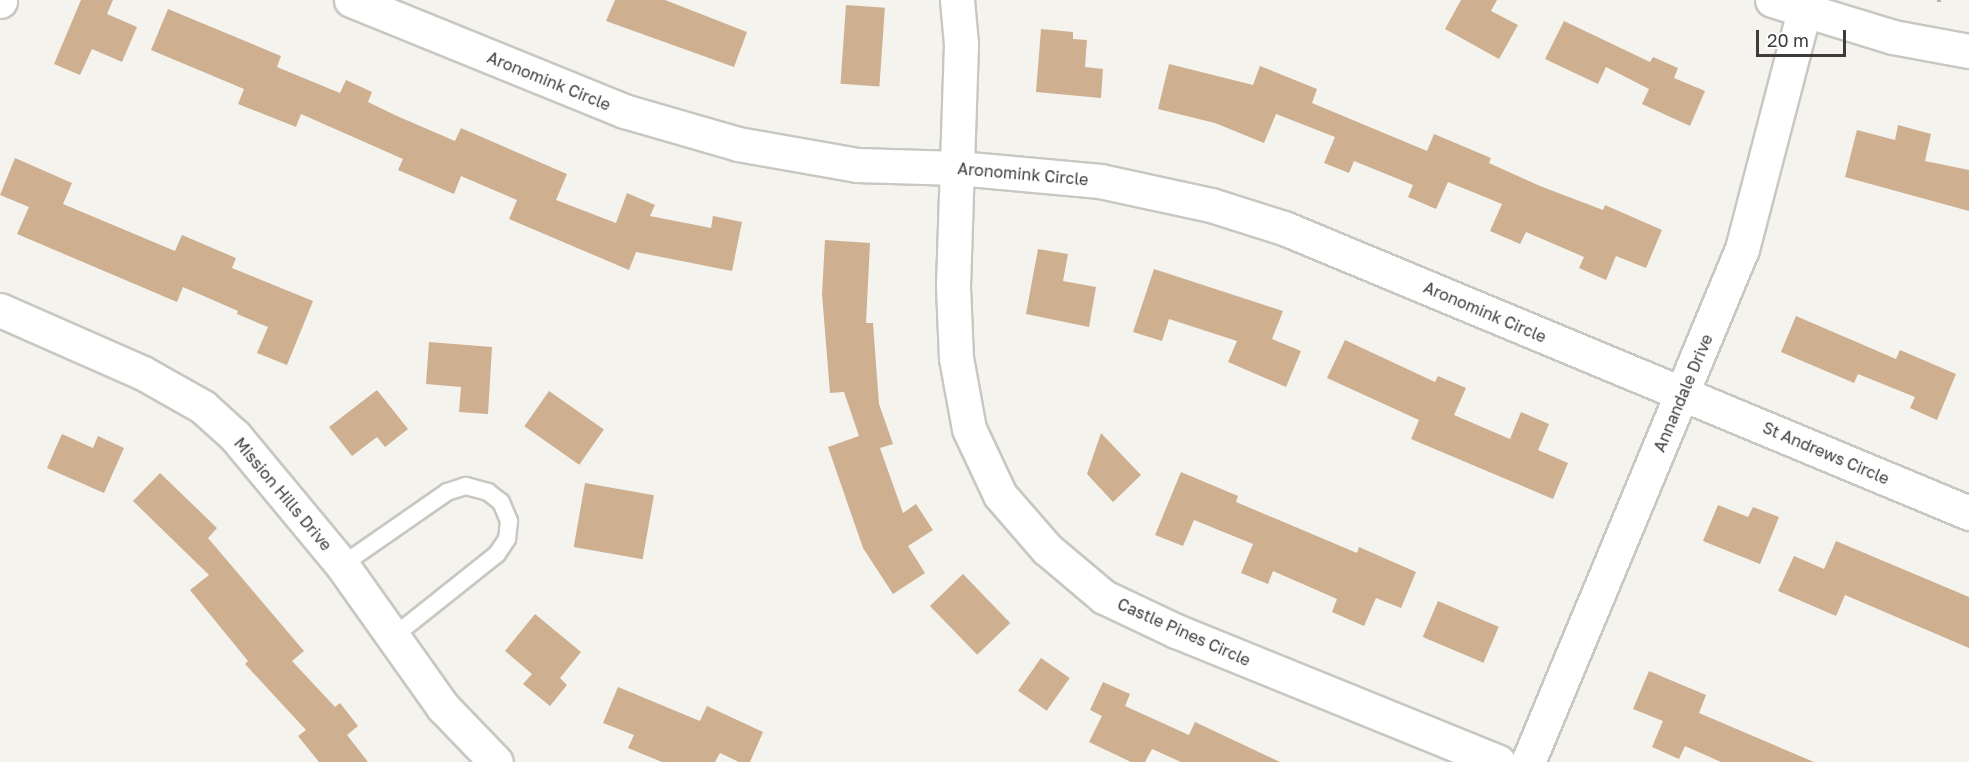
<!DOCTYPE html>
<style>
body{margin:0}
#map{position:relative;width:1969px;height:762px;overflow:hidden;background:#f4f3ed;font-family:"Golos Text",sans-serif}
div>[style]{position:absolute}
.building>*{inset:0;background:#ceb091;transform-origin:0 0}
.path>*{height:4px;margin-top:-2px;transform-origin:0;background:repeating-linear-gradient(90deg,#b4b3ae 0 4.5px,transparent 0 9px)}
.roads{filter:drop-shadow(2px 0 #c8c7c1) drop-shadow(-2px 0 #c8c7c1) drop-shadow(0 2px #c8c7c1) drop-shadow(0 -2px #c8c7c1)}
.service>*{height:16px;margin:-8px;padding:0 8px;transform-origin:8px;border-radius:8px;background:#fff}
.minor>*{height:33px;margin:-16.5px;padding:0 16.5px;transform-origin:16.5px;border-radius:16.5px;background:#fff}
span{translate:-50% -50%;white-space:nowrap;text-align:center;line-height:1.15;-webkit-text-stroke:6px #fff;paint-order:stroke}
.street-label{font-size:16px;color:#3d3c3a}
.scale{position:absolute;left:1756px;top:30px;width:90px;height:27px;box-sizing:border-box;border:3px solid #3d3c3a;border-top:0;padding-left:8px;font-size:18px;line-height:21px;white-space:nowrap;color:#3d3c3a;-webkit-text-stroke:4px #fff;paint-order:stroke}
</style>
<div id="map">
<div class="building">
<i style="clip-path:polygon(81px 0,113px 0,107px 14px,137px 27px,122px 62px,92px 49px,80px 75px,54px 64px)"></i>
<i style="clip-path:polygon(615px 0,665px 0,747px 32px,734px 67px,606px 21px)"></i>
<i style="clip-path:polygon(1461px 0,1497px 0,1491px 11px,1518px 25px,1499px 59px,1445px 29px)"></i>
<i style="left:846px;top:5px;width:39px;height:79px;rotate:4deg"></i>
<i style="clip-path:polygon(168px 9px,281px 56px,277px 67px,340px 93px,346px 80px,372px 92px,368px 102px,397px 116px,455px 141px,461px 128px,567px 174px,556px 200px,616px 223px,627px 193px,655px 205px,650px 216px,711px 228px,713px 216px,742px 222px,732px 271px,636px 252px,629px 270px,509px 219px,517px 200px,461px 176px,454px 194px,398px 170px,403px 159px,301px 114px,296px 127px,238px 104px,244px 89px,151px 50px)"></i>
<i style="clip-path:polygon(1564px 21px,1650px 62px,1653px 57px,1678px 68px,1674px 78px,1705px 91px,1690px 126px,1642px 104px,1649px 89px,1606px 67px,1598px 84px,1545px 59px)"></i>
<i style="clip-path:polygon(1041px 29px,1073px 32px,1073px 39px,1087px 40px,1085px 67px,1103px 69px,1101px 98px,1036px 92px)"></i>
<i style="clip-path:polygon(1169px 64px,1253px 85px,1260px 66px,1317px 89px,1312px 103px,1427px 151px,1434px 134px,1491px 158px,1489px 163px,1540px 186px,1603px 210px,1605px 205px,1662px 230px,1646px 268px,1616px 256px,1606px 280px,1579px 268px,1584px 257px,1526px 232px,1520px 244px,1490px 231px,1502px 204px,1448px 182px,1436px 209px,1408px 197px,1413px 185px,1354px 161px,1349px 173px,1324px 163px,1335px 137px,1276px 114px,1264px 143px,1215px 123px,1158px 109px)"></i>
<i style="clip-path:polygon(1898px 125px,1931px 134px,1925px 161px,1969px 170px,1969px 211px,1845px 177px,1857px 130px,1895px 140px)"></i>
<i style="clip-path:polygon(15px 158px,72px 183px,63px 204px,175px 251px,182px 235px,236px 258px,232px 268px,313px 301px,287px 365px,257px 353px,268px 327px,237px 314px,238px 311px,183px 287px,177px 302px,17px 234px,29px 207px,0 195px)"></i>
<i style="clip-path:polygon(825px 240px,870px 243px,866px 323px,873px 323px,879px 404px,893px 444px,880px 448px,903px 513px,916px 504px,933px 530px,908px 546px,925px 573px,893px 594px,863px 548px,828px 447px,859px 436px,844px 392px,830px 393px,822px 294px)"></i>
<i style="clip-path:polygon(1038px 249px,1068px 254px,1063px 281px,1096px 287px,1089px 327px,1026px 314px)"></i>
<i style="clip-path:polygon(1154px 269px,1283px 311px,1272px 339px,1301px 351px,1286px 387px,1228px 362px,1237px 341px,1169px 319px,1162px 341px,1133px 332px)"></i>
<i style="clip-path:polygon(1796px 316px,1896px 359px,1900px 350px,1956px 374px,1937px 420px,1910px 408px,1915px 397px,1858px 374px,1854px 383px,1781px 352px)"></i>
<i style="clip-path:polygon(1345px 340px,1435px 382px,1438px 376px,1466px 388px,1454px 415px,1510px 439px,1521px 412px,1549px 424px,1538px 450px,1568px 463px,1553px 499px,1411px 439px,1419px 420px,1327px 378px)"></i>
<i style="clip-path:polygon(429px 342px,492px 347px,488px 414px,459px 412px,461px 387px,426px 384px)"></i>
<i style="clip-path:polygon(377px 390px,408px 429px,385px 447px,377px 437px,352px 456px,329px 427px)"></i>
<i style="left:549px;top:391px;width:67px;height:43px;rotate:35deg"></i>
<i style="clip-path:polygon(1101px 433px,1141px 475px,1113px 502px,1087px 474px)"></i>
<i style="clip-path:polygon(62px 434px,93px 448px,98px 436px,124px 448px,104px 493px,47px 468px)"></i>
<i style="clip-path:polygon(1181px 472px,1238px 496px,1236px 502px,1357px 553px,1359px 547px,1416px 572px,1401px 608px,1376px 598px,1364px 626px,1332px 612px,1337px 599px,1273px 571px,1268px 584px,1241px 573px,1253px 544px,1194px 520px,1183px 546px,1155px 535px)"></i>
<i style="clip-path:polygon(160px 473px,217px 528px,208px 538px,304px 651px,292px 661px,335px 707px,340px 703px,358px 726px,347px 735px,368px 762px,319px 762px,298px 736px,306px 730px,245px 664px,248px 661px,190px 590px,209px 575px,133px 501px)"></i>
<i style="left:585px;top:483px;width:70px;height:65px;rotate:10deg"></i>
<i style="clip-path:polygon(1718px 505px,1748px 517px,1753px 507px,1779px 517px,1760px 564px,1703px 541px)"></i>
<i style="clip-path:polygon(1836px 541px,1969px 597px,1969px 648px,1845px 595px,1836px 616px,1778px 591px,1794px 556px,1824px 569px)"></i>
<i style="left:963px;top:574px;width:68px;height:46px;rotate:46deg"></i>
<i style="left:1438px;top:601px;width:66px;height:39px;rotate:23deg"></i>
<i style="clip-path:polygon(535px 614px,581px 652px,560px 678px,567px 685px,550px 706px,523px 684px,532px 674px,505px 651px)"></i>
<i style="left:1041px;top:658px;width:35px;height:40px;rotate:35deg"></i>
<i style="clip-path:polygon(1649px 671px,1706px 695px,1699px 713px,1814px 762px,1721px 762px,1685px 746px,1679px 759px,1652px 747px,1663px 721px,1633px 709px)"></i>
<i style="clip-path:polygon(1103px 682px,1130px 694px,1125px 706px,1189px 735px,1195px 722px,1280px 762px,1181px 762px,1152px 749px,1145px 762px,1131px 762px,1089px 742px,1102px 716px,1090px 710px)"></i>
<i style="clip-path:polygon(618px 687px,700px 721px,707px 706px,763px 732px,750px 762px,739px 762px,720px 753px,715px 762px,662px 762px,628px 748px,634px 735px,603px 723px)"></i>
</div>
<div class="path">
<i style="left:1937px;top:0;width:8px"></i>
</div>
<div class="roads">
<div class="service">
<i style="left:342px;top:565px;width:128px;rotate:-34.8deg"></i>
<i style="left:447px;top:492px;width:20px;rotate:-18deg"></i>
<i style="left:466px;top:486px;width:23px;rotate:15deg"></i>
<i style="left:488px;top:492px;width:16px;rotate:38deg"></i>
<i style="left:501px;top:502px;width:21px;rotate:67deg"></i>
<i style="left:509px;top:521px;width:18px;rotate:96deg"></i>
<i style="left:507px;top:539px;width:18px;rotate:124deg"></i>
<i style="left:497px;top:554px;width:132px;rotate:141.5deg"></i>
</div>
<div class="minor">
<i style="left:351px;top:0;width:295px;rotate:22.1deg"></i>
<i style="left:624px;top:111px;width:119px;rotate:16.1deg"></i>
<i style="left:738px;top:144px;width:121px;rotate:10deg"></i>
<i style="left:857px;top:165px;width:101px;rotate:1.7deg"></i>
<i style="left:958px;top:168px;width:143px;rotate:5.2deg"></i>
<i style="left:1100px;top:181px;width:114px;rotate:12.2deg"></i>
<i style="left:1211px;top:205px;width:77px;rotate:17.5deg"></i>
<i style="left:1284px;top:228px;width:742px;rotate:22.59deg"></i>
<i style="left:957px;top:0;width:44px;rotate:84.8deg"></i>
<i style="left:961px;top:44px;width:243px;rotate:91.9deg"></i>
<i style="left:953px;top:287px;width:71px;rotate:87.6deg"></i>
<i style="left:956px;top:358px;width:72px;rotate:79.6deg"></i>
<i style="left:969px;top:429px;width:73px;rotate:64.8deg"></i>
<i style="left:1000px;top:495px;width:72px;rotate:49deg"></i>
<i style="left:1047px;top:549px;width:75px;rotate:40.1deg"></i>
<i style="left:1104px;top:597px;width:80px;rotate:25.3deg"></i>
<i style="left:1176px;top:631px;width:348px;rotate:22.1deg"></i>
<i style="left:1772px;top:0;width:127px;rotate:17deg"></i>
<i style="left:1893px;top:37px;width:77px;rotate:10.4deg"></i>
<i style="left:0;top:1px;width:1px;rotate:-90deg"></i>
<i style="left:0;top:310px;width:156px;rotate:23.8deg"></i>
<i style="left:143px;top:373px;width:69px;rotate:29.5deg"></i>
<i style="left:203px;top:407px;width:43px;rotate:42.2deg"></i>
<i style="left:235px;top:436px;width:168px;rotate:50.3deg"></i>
<i style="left:342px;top:565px;width:174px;rotate:54.6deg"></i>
<i style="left:443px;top:707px;width:76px;rotate:46.1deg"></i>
<i style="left:1528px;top:762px;width:556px;rotate:-67.36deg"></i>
<i style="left:1742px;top:249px;width:257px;rotate:-75.4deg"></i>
</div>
</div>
<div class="street-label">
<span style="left:549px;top:81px;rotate:22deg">Aronomink Circle</span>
<span style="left:1023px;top:174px;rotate:5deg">Aronomink Circle</span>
<span style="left:1485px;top:312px;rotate:23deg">Aronomink Circle</span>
<span style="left:1683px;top:393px;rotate:-67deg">Annandale Drive</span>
<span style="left:1826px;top:453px;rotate:23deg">St Andrews Circle</span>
<span style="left:283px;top:494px;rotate:50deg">Mission Hills Drive</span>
<span style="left:1184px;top:632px;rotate:24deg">Castle Pines Circle</span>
</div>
<div class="scale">20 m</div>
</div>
